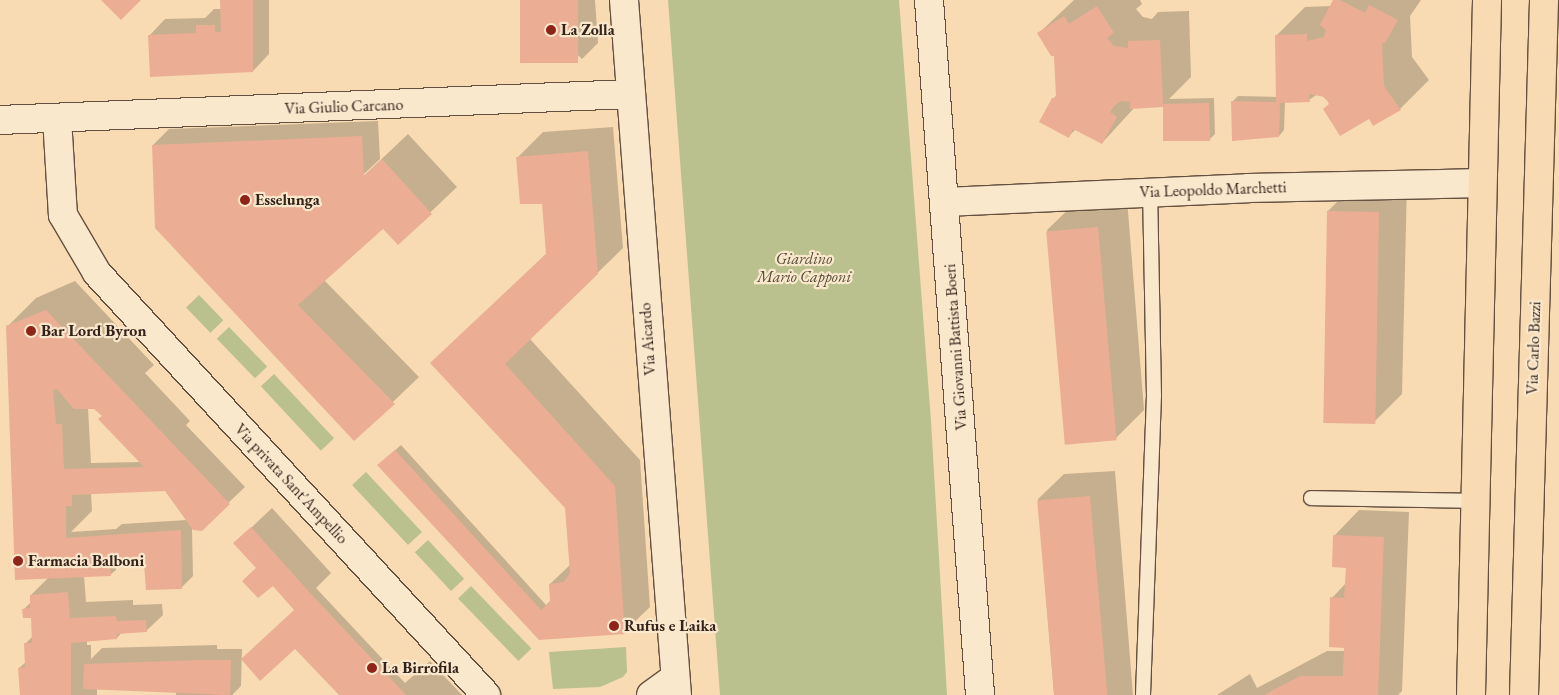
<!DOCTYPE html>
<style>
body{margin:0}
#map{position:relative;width:1559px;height:695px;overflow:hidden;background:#f8dbb2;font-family:"EB Garamond",serif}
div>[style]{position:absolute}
.green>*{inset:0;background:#bbc18e;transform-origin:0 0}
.shadow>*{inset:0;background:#0003}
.building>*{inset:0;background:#ebae94;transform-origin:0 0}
.roads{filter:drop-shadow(1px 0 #645040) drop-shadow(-1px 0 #645040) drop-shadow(0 1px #645040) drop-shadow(0 -1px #645040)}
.lane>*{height:14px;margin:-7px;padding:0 7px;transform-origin:7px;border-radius:7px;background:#fae8cd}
.street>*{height:28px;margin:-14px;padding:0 14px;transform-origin:14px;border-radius:14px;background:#fae8cd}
.primary>*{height:28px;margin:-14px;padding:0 14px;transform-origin:14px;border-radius:14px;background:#f8dbb2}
.dots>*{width:14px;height:14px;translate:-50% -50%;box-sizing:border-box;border:2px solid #fae8cd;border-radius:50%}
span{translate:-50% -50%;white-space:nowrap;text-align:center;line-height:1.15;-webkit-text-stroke:4.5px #fae8cd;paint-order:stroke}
.poi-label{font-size:16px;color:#32221a;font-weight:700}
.left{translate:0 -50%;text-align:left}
.street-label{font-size:16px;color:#32221a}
.park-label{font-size:16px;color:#544a37;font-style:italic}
</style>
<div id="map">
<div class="green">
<i style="clip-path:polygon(668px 0,899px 0,931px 421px,947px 695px,720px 695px)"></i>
<i style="left:199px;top:295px;width:35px;height:18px;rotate:46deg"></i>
<i style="left:229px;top:327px;width:55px;height:17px;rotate:46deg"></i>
<i style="left:274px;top:374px;width:88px;height:18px;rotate:47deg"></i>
<i style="left:366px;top:472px;width:82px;height:19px;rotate:47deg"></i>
<i style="left:428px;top:540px;width:53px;height:18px;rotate:47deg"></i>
<i style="left:471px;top:586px;width:87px;height:18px;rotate:46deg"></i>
<i style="clip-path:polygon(626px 647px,627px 672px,623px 677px,600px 687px,553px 689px,549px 652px)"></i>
</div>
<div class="shadow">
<i style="clip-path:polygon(221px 0,269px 0,269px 54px,253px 71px,149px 36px,165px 19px,205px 18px,214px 9px,222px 9px)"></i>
<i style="clip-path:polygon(521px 0,595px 0,598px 43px,582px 59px)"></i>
<i style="clip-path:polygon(1074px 0,1140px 0,1142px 4px,1136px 9px,1143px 17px,1152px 19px,1158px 12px,1189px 11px,1191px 77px,1169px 99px,1214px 98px,1215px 134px,1210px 139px,1164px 104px,1135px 107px,1102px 143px,1076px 129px,1069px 136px,1053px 99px,1057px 95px,1055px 55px,1039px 33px)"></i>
<i style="clip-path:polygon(1334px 0,1421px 0,1410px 16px,1412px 57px,1429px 80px,1400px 109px,1369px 117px,1330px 103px,1319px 93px,1309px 100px,1285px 101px,1284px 130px,1279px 136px,1232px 102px,1238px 96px,1278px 97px,1276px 36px,1305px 7px,1331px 6px)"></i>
<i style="clip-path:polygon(378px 121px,380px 159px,252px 278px,254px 280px,408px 134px,457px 187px,398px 243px,383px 227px,324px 280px,419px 377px,354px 439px,153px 145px,169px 129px)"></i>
<i style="clip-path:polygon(613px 127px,623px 248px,530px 339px,640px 460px,650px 607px,624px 632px,540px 638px,384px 460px,401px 445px,546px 605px,551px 600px,550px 584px,571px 564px,567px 507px,432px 363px,547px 253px,543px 202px,517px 158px,543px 132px)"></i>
<i style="clip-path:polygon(1357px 182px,1407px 183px,1402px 394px,1373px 423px,1328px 211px)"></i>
<i style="clip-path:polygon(1127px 199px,1144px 410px,1115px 439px,1047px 230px,1076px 202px)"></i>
<i style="clip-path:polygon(evenodd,75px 281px,154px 365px,145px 373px,190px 421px,186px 425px,245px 487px,201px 529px,192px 529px,193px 576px,182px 587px,147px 588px,145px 562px,116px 564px,116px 570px,110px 575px,84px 576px,86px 602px,133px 600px,133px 605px,162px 604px,163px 615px,146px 631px,122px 632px,117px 638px,87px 641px,87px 645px,91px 645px,91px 659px,102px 648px,217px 645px,217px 649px,242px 649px,241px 686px,232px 695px,176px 695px,176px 691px,97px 688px,97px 695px,21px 695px,19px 668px,26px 662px,25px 644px,33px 636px,32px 617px,24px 609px,31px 602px,31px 595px,48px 578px,7px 327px,36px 298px,75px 281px,88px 408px,94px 408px,104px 415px,141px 462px,91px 463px,88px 408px,75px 281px,166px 490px,187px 520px,122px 524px,116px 529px,71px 532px,92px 511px,91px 493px,166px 490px)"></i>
<i style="clip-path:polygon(1115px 471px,1133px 695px,1054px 695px,1038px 499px,1064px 474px)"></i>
<i style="clip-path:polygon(272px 508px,331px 573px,316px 588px,405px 683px,430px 661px,462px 695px,340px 695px,295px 610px,235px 543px)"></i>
<i style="clip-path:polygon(1359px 510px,1409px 512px,1402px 691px,1398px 695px,1217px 695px,1250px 674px,1257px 688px,1327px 651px,1345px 651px,1332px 598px,1346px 583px,1347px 567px,1334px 536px)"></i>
</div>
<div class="building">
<i style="clip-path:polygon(101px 0,141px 0,121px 20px)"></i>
<i style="clip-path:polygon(220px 0,253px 0,253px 72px,150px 77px,148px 35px,196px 33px,196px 25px,215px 25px,215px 32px,221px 32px)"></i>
<i style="left:520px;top:0;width:58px;height:63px"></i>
<i style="clip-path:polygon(1333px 0,1340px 0,1365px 13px,1369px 5px,1398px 20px,1385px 43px,1382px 43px,1384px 86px,1401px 110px,1373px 126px,1369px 119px,1340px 136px,1323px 109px,1329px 104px,1325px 97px,1309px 94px,1310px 102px,1280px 103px,1279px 137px,1232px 141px,1231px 101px,1276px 102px,1275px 35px,1307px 34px,1307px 41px,1324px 37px,1326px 30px,1320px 25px)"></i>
<i style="clip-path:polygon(1097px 6px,1114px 33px,1107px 38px,1114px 46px,1128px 48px,1128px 41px,1160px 40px,1163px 104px,1209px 103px,1210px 141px,1163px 141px,1163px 107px,1130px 109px,1130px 102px,1121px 101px,1114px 106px,1110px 112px,1117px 117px,1102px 144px,1073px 129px,1069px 138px,1039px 122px,1052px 98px,1056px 98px,1054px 56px,1051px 56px,1037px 33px,1064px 16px,1069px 24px)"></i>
<i style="clip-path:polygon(362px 136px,364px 176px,382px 159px,432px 214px,398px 245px,383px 229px,298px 305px,395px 404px,354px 441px,155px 228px,152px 145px)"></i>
<i style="clip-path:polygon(588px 151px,598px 274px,505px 364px,615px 486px,625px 634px,539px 640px,377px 465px,395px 450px,541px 610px,550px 602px,549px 584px,564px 582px,570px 573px,565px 508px,430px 363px,546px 254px,542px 204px,520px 204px,516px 157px)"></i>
<i style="left:1327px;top:211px;width:52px;height:212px;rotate:1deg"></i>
<i style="left:1098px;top:227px;width:214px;height:52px;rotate:85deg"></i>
<i style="clip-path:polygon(evenodd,46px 310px,230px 504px,202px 531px,193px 530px,165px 491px,72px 495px,72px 506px,66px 506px,66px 538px,181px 530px,182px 589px,146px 590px,144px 563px,110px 565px,111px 576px,15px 580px,6px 326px,46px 310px,57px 389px,74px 409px,94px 409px,102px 416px,98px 419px,144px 467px,64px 469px,62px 424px,56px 424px,53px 390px,57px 389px)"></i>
<i style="left:1090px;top:496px;width:200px;height:53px;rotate:85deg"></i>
<i style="clip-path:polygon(251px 527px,311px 594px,406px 695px,339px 695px,295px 649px,260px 681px,241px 659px,294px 610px,273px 586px,258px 598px,242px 581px,256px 568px,233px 543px)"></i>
<i style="clip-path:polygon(1333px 535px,1384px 537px,1378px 695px,1264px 695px,1300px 676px,1343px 676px,1344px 648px,1329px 647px,1330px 597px,1344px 598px,1346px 568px,1332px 567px)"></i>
<i style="clip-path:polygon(68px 592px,70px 618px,116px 616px,117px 621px,146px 620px,147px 632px,117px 634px,117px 639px,71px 643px,71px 695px,20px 695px,18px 668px,25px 667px,24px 643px,32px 643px,31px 618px,23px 618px,22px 609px,30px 608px,30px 595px)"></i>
<i style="clip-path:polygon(201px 660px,231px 660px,230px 695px,83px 689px,84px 664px)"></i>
</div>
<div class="roads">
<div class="lane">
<i style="left:1311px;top:498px;width:164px;rotate:1deg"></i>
<i style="left:1143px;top:695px;width:299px;rotate:-87.9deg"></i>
<i style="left:1154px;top:396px;width:204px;rotate:-91.1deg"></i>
</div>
<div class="street">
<i style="left:624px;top:0;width:697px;rotate:85.64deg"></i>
<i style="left:929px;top:0;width:697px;rotate:85.8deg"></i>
<i style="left:57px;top:118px;width:97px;rotate:86.5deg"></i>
<i style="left:63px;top:215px;width:67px;rotate:59.6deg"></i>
<i style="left:97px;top:273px;width:574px;rotate:47.33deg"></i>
<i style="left:0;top:120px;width:631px;rotate:-2.36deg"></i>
<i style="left:945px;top:202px;width:303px;rotate:-2.6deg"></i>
<i style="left:1248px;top:188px;width:233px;rotate:-1.2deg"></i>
<i style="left:651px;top:695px;width:29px;rotate:-36deg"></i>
</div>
<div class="primary">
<i style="left:1471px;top:695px;width:695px;rotate:-88.68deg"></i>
<i style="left:1524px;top:695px;width:695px;rotate:-88.35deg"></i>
</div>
</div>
<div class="dots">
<i style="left:551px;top:30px;background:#8f2418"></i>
<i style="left:245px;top:200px;background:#8f2418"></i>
<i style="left:31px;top:331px;background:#8f2418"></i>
<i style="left:18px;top:561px;background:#8f2418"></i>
<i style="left:614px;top:626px;background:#8f2418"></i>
<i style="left:372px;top:668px;background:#8f2418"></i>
</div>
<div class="poi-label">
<span class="left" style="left:561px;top:30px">La Zolla</span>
<span class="left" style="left:255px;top:200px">Esselunga</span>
<span class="left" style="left:41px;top:331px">Bar Lord Byron</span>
<span class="left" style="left:28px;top:561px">Farmacia Balboni</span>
<span class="left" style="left:624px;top:626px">Rufus e Laika</span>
<span class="left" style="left:382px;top:668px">La Birrofila</span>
</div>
<div class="street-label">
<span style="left:344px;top:107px;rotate:-2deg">Via Giulio Carcano</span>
<span style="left:1213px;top:190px;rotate:-2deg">Via Leopoldo Marchetti</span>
<span style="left:648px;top:339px;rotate:-94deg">Via Aicardo</span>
<span style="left:956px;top:347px;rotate:-94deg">Via Giovanni Battista Boeri</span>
<span style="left:1534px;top:348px;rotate:-88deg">Via Carlo Bazzi</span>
<span style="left:291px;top:484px;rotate:47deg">Via privata Sant'Ampellio</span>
</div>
<div class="park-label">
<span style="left:804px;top:268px">Giardino<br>Mario Capponi</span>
</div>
</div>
